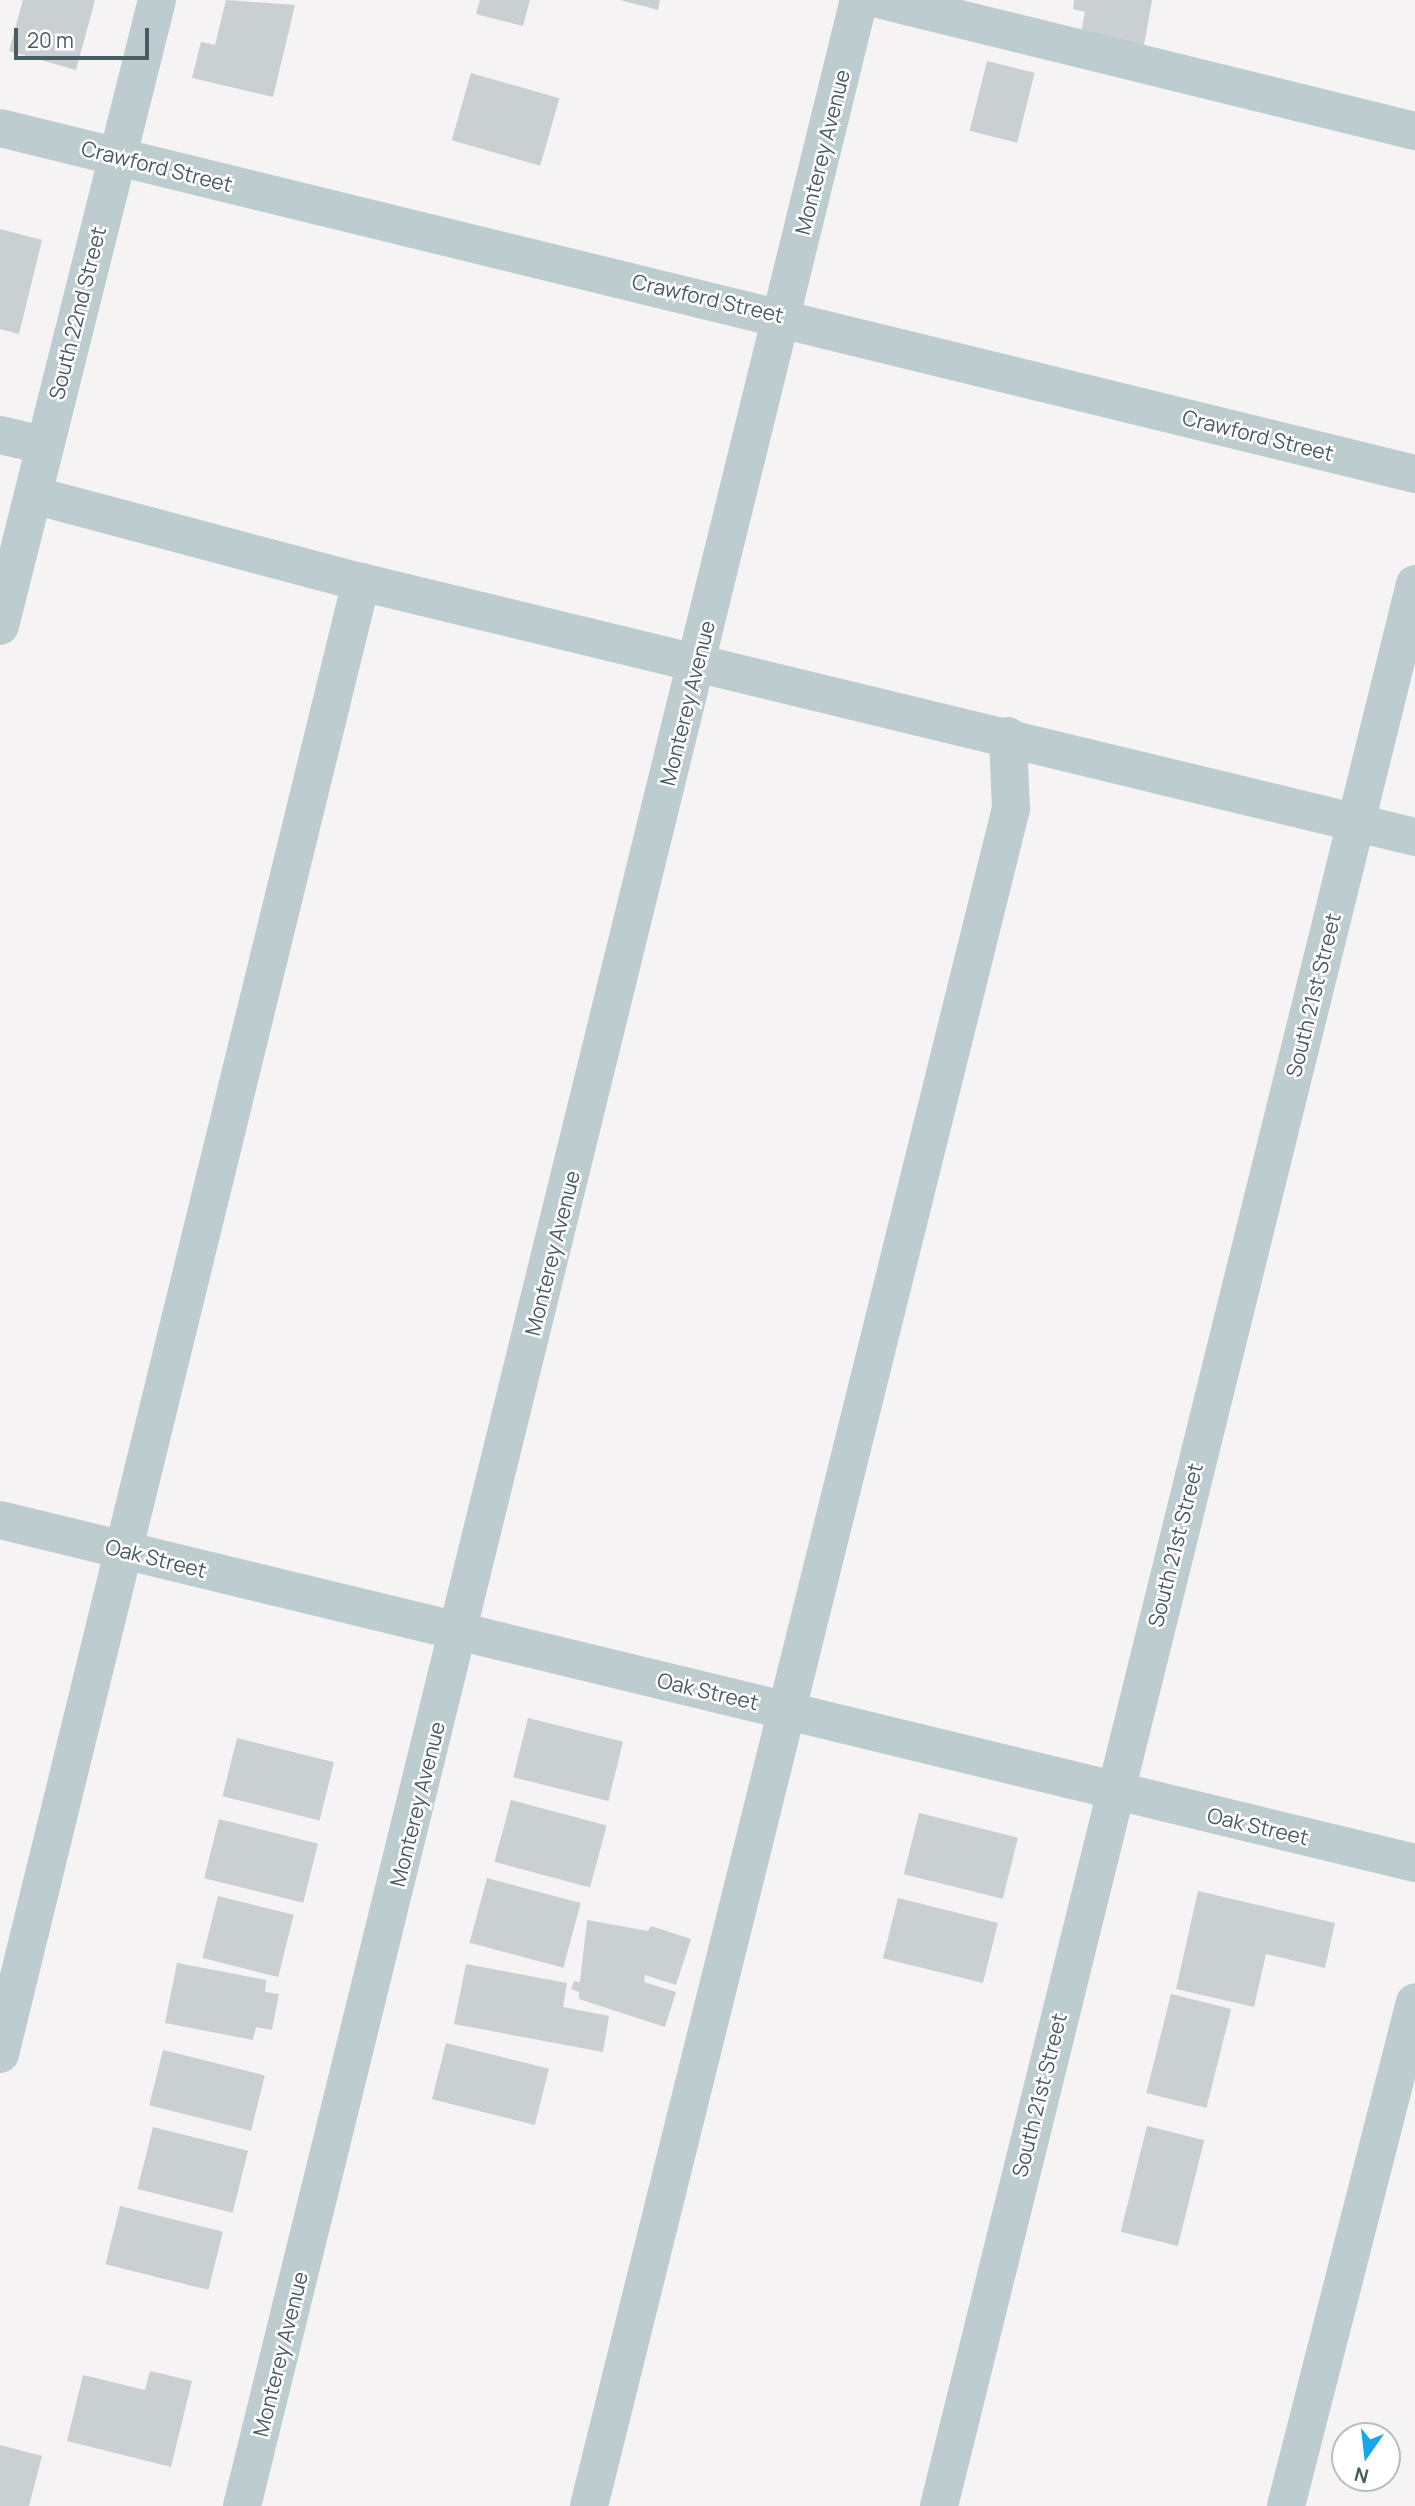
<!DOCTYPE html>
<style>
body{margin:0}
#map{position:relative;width:1415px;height:2506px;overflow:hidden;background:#f5f3f3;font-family:Manrope,sans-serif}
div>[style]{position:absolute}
.building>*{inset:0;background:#cacfd2;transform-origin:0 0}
.minor>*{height:38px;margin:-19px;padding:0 19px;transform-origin:19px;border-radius:19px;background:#bdcccf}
span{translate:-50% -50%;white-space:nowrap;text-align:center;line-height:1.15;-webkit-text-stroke:5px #fff;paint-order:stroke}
.street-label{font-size:21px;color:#495c61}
.north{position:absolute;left:1331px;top:2422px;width:70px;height:70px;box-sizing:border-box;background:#fff;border:2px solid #b6bec0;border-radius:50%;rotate:194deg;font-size:19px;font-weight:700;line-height:28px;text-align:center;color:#495c61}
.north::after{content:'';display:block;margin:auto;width:24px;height:32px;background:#15a6ec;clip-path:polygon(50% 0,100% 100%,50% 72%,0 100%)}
.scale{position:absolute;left:14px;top:28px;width:135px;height:32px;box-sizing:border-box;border:4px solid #495c61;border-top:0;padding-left:9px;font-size:21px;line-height:24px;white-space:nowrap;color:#495c61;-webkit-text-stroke:5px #fff;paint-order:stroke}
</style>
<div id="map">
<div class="building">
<i style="clip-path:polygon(23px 0,95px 0,76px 70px,9px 51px)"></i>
<i style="clip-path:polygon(226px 0,295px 5px,273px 97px,192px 78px,201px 42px,215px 45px)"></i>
<i style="clip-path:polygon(480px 0,530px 0,523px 26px,476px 14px)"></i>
<i style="clip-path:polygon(620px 0,660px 0,658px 10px)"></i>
<i style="clip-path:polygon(1074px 0,1152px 0,1144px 45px,1081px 34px,1085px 12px,1073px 9px)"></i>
<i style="left:987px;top:61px;width:49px;height:72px;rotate:14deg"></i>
<i style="left:471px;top:73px;width:92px;height:70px;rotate:16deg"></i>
<i style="clip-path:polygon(0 229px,42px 240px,19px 334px,0 329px)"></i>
<i style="left:528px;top:1718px;width:98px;height:61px;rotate:14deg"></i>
<i style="left:237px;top:1738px;width:100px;height:60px;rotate:14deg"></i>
<i style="left:511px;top:1800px;width:99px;height:64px;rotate:15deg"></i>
<i style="left:919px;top:1813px;width:102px;height:63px;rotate:14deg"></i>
<i style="left:219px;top:1819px;width:102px;height:61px;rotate:14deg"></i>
<i style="left:487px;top:1878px;width:97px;height:67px;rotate:15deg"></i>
<i style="clip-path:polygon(1198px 1891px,1335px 1923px,1325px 1968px,1266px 1954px,1254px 2007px,1176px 1989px)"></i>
<i style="left:218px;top:1896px;width:78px;height:64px;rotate:14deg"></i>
<i style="left:898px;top:1898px;width:103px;height:62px;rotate:14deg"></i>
<i style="clip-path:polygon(587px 1920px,648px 1931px,651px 1926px,691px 1939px,676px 1985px,645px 1975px,644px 1982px,676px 1992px,665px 2027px,579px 1999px,579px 1992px,571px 1989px,574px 1981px,580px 1982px)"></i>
<i style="clip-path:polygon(177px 1963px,266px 1980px,265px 1992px,279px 1994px,272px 2030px,256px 2027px,253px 2040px,165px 2023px)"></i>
<i style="clip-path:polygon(466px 1964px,567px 1983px,563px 2007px,609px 2016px,603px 2052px,454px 2024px)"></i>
<i style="left:1171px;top:1994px;width:62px;height:102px;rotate:14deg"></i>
<i style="left:446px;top:2043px;width:106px;height:58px;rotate:14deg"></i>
<i style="left:163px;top:2050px;width:105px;height:57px;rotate:14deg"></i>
<i style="left:1147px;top:2126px;width:59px;height:109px;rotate:14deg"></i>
<i style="left:153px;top:2127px;width:98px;height:64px;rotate:14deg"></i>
<i style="left:120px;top:2206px;width:106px;height:60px;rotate:14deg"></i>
<i style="clip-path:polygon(150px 2371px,192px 2381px,171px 2467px,67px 2441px,83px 2375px,145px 2390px)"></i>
<i style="clip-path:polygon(0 2445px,42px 2456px,29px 2506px,0 2506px)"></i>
</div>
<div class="minor">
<i style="left:882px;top:0;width:549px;rotate:13.81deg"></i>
<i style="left:0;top:128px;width:1457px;rotate:13.74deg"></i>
<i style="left:0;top:435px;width:45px;rotate:12.8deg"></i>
<i style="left:33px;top:495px;width:339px;rotate:14.9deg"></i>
<i style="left:361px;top:582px;width:1084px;rotate:13.6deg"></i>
<i style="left:0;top:626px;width:645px;rotate:-75.92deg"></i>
<i style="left:0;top:1520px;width:1456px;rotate:13.63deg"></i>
<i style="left:0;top:2054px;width:1516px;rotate:-76.22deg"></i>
<i style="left:242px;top:2506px;width:2581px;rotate:-76.17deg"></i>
<i style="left:589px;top:2506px;width:1749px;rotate:-76.04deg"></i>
<i style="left:1011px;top:809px;width:73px;rotate:-92.4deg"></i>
<i style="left:939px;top:2506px;width:1980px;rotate:-76.09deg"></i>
<i style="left:1286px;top:2506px;width:520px;rotate:-75.64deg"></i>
</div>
<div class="street-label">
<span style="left:822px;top:152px;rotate:-76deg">Monterey Avenue</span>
<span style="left:157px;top:166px;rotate:14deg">Crawford Street</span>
<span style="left:708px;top:298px;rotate:13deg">Crawford Street</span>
<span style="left:77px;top:313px;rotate:-76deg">South 22nd Street</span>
<span style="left:1258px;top:435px;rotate:14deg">Crawford Street</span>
<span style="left:687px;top:703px;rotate:-76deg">Monterey Avenue</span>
<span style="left:1313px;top:995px;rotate:-76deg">South 21st Street</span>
<span style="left:552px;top:1253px;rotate:-76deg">Monterey Avenue</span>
<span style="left:1175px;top:1545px;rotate:-76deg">South 21st Street</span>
<span style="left:156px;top:1558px;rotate:14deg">Oak Street</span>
<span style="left:708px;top:1691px;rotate:13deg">Oak Street</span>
<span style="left:417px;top:1804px;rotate:-76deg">Monterey Avenue</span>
<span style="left:1258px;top:1826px;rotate:13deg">Oak Street</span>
<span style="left:1039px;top:2095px;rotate:-76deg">South 21st Street</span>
<span style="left:280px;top:2354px;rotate:-76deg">Monterey Avenue</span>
</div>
<div class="north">N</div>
<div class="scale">20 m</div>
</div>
